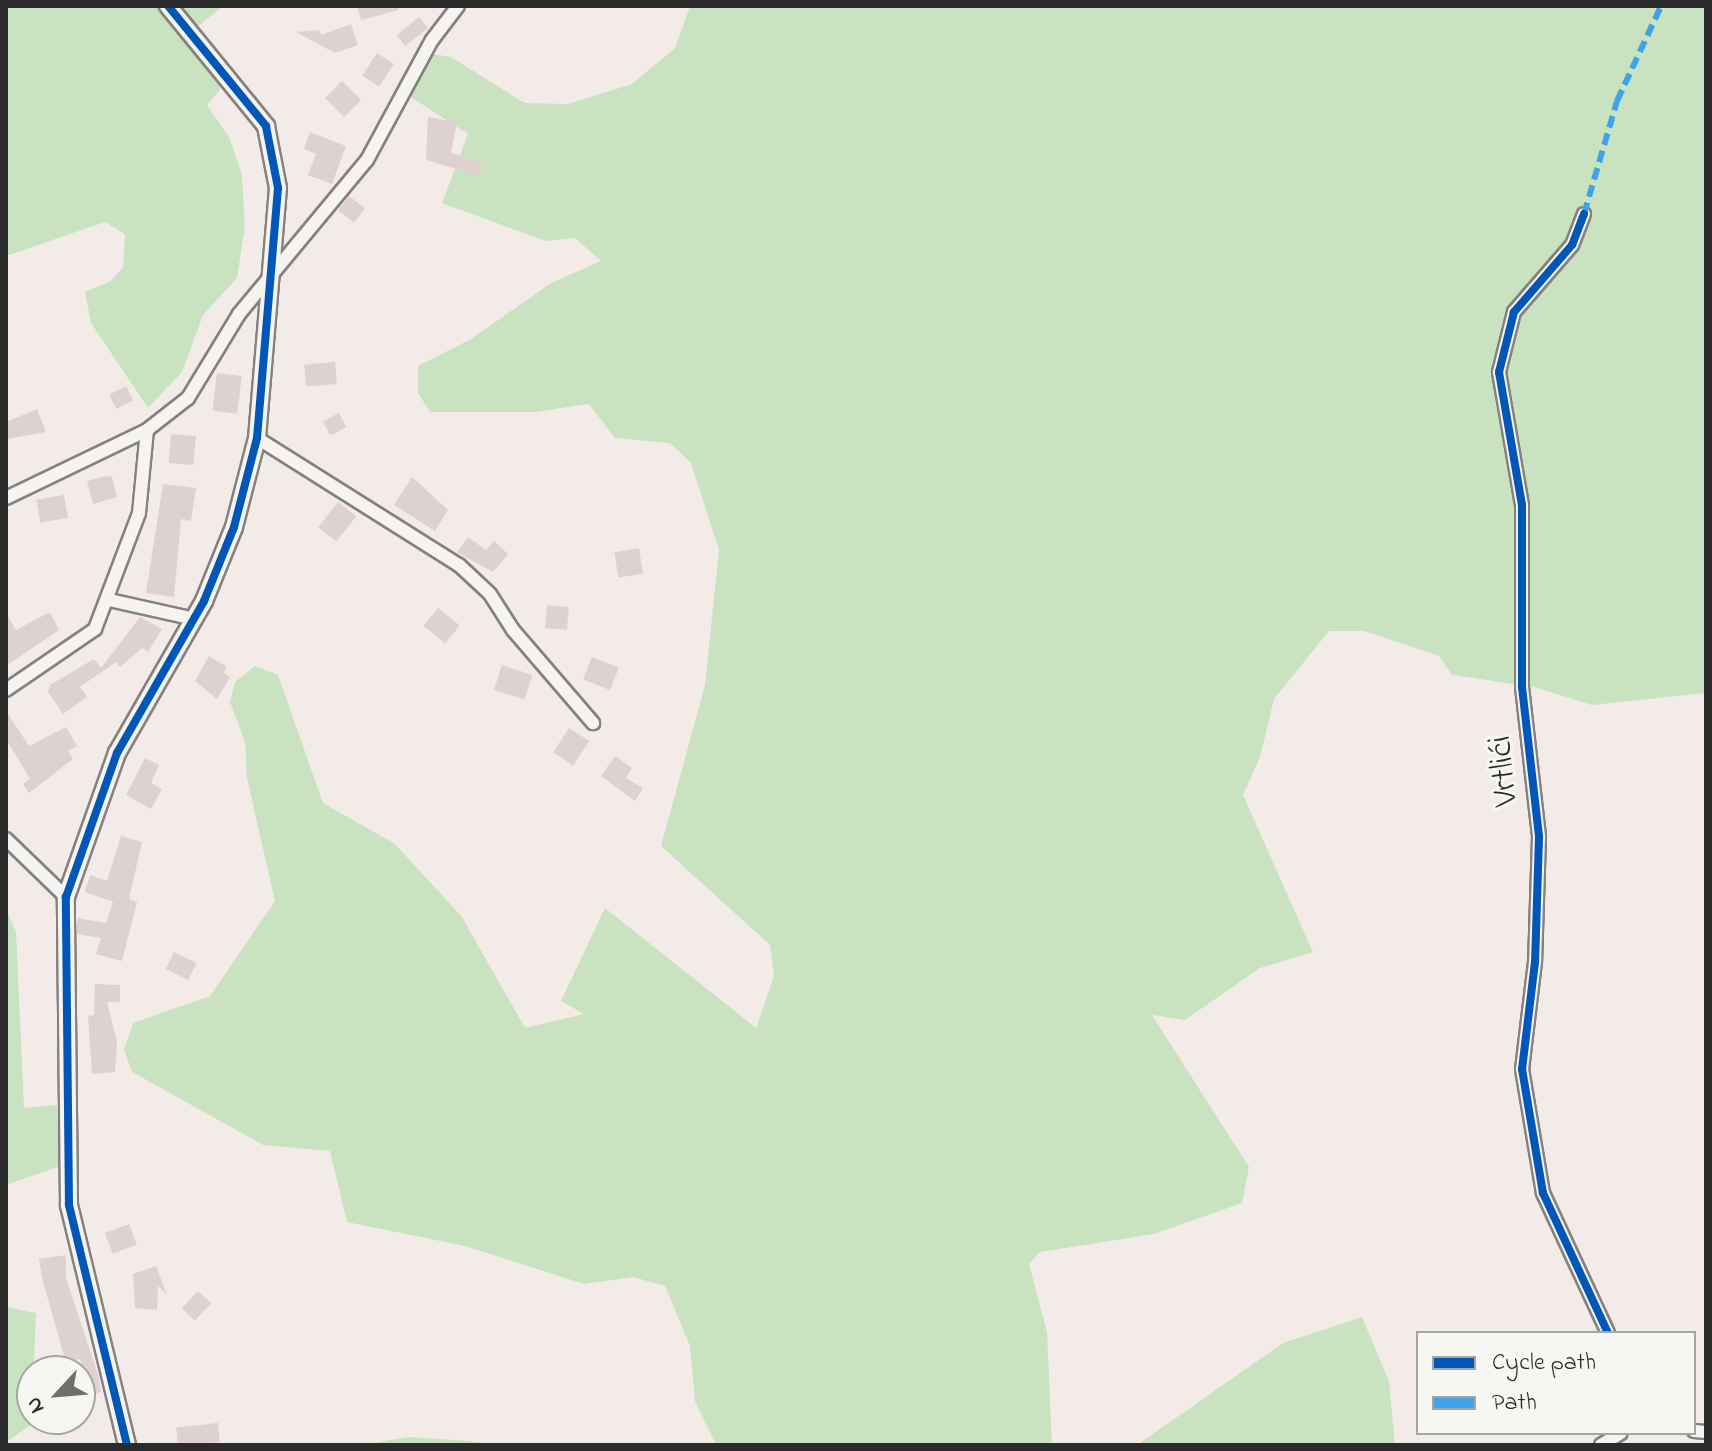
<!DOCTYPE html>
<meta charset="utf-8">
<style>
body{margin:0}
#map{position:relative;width:1712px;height:1451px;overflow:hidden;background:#f3ebe8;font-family:"Indie Flower",sans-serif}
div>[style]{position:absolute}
.green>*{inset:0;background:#c9e3c1}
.building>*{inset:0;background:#ddd2d0;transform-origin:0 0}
.roads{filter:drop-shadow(2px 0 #858180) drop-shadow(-2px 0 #858180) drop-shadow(0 2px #858180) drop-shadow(0 -2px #858180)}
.minor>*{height:12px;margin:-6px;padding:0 6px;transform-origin:6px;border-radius:6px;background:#f5f4f1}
.tertiary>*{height:16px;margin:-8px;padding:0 8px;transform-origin:8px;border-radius:8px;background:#f5f4f1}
.quiet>*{height:6px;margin-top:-3px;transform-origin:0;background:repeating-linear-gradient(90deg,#3ea3eb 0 12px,transparent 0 18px)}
.cycleway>*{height:8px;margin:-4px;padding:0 4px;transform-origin:4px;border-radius:4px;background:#0057b8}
span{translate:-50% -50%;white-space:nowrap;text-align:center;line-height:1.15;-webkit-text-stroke:6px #f6f6f2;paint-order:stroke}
.street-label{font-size:34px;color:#2b2b2b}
.frame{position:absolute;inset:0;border:8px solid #2b2b2b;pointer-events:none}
.legend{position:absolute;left:1416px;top:1331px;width:280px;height:104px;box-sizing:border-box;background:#f6f6f2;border:2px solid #a5a5a2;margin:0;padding:10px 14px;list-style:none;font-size:24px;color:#2b2b2b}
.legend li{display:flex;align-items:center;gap:16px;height:40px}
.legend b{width:40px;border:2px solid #a5a5a2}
.north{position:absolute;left:16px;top:1355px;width:80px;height:80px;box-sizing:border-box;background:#f6f6f2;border:2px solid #a5a5a2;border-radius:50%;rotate:244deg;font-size:22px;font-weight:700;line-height:32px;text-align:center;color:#2b2b2b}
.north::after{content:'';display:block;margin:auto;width:28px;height:36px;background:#716e6d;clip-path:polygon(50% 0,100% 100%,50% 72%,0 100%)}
</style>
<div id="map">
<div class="green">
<i style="clip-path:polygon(6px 6px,223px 6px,192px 31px,231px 76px,207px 105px,229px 137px,242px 175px,245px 226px,237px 278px,203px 315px,182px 372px,148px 408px,91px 323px,85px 292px,111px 281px,123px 267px,125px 234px,105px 222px,6px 256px)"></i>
<i style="clip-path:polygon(690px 6px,1706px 6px,1706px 693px,1592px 705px,1534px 687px,1452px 675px,1439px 656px,1364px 631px,1329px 631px,1274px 699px,1260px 757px,1243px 795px,1313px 952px,1260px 968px,1185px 1020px,1152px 1015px,1249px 1167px,1242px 1203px,1154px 1234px,1040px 1252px,1029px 1264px,1047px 1332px,1052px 1445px,716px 1445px,695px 1401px,690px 1346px,665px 1286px,633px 1277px,584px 1284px,465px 1246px,347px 1222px,330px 1151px,263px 1145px,132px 1072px,124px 1050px,133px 1023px,210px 996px,275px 901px,247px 778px,245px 742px,230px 702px,235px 682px,255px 666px,278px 675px,323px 803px,395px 844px,462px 917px,525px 1028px,584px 1014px,561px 1001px,605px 908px,756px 1028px,774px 976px,770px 945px,661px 846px,705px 685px,719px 550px,691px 463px,670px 443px,615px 438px,589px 404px,534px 412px,430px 412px,418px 393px,418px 366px,471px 339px,551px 283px,601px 261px,575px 238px,545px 241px,442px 203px,468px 134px,397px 88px,420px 52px,451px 57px,525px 103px,568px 104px,632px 84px,675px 48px)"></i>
<i style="clip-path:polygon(6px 909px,16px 932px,24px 1108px,57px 1105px,66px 1164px,6px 1185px)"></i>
<i style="clip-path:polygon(6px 1307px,36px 1313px,32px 1419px,39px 1419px,6px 1442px)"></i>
<i style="clip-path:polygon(1362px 1317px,1389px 1381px,1395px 1445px,1137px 1445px,1283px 1343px)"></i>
<i style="clip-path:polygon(408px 1437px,469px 1441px,504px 1445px,360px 1445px)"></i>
</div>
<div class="building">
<i style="clip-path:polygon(357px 6px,398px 6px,399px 10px,361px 20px)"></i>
<i style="left:419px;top:17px;width:14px;height:29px;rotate:51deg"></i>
<i style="clip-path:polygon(351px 24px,358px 45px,335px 53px,296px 32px,320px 30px,321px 35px)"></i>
<i style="left:377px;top:53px;width:20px;height:27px;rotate:33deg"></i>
<i style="left:342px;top:81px;width:27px;height:24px;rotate:45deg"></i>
<i style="clip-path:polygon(428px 117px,457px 122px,451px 153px,483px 162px,479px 176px,426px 160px)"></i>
<i style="clip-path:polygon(310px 132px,346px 146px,332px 184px,308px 175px,316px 154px,304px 149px)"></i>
<i style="left:349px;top:196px;width:20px;height:18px;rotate:37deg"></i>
<i style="left:335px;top:362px;width:22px;height:31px;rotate:85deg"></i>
<i style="left:217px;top:373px;width:25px;height:38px;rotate:7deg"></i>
<i style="left:126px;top:386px;width:16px;height:19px;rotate:63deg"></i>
<i style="clip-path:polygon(37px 409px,46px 432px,6px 439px,6px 422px)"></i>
<i style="left:339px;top:413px;width:16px;height:18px;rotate:63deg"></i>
<i style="left:171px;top:434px;width:25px;height:29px;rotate:5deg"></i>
<i style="clip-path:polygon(106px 476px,112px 477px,117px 497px,93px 504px,87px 481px)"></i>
<i style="clip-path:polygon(412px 477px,448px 510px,435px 531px,394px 505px)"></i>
<i style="clip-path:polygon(163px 484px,196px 488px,191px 521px,181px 519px,174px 597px,146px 593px)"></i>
<i style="left:64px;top:495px;width:23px;height:28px;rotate:80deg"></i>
<i style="left:338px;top:502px;width:23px;height:32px;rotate:38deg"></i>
<i style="clip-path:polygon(468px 537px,486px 550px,494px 541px,508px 554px,493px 572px,457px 552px)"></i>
<i style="left:639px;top:548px;width:26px;height:25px;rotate:81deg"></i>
<i style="left:547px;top:605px;width:22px;height:23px;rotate:5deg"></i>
<i style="left:438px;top:608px;width:28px;height:23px;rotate:39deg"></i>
<i style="clip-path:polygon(50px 612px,59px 630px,6px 666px,6px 613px,16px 630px)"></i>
<i style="clip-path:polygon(140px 617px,162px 629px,148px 652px,142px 648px,120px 667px,116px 662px,80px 687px,87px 697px,63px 714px,48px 692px,50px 685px,94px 659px,101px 668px)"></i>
<i style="clip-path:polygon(209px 656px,227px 667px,224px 673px,230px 677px,217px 699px,195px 681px)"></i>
<i style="left:592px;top:657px;width:29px;height:24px;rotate:22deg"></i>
<i style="left:502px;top:665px;width:32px;height:26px;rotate:18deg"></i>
<i style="clip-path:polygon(6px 711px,29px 746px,66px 727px,77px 746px,68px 751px,73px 759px,29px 793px,23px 784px,30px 779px,6px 739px)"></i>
<i style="left:569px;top:728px;width:24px;height:29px;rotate:33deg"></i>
<i style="clip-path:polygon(615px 756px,632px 768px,626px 778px,643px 788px,635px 801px,601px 776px)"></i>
<i style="clip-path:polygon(145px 758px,159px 765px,151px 783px,162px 789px,151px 809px,126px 795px)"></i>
<i style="clip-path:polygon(121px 836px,142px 842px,129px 899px,137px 902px,122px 961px,96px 954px,101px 938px,77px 934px,77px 923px,78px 918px,106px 923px,113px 902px,85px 892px,90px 875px,107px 881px)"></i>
<i style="left:174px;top:952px;width:25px;height:19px;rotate:26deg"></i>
<i style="clip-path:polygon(95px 984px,120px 985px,120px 1002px,107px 1002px,117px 1042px,115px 1072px,92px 1074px,88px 1016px,94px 1015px)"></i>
<i style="left:129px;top:1224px;width:22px;height:26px;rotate:69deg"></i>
<i style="clip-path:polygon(66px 1255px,66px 1278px,99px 1378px,101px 1392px,91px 1395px,80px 1359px,66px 1363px,42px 1278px,39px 1259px)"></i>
<i style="clip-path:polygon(156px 1266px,167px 1295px,158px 1286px,157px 1310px,135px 1308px,133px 1274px)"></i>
<i style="left:198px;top:1291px;width:18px;height:24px;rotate:43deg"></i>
<i style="left:218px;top:1423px;width:19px;height:42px;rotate:84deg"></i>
</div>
<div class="roads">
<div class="minor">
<i style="left:1584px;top:214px;width:33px;rotate:111deg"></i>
<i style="left:1572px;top:245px;width:89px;rotate:130.9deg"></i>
<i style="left:1514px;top:312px;width:62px;rotate:104deg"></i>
<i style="left:1499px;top:372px;width:135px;rotate:80.2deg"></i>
<i style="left:1522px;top:505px;width:182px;rotate:90deg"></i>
<i style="left:1522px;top:687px;width:151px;rotate:83.5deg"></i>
<i style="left:1539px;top:837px;width:125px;rotate:91.8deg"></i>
<i style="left:1535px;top:962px;width:108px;rotate:96.9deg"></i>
<i style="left:1522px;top:1069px;width:126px;rotate:80.4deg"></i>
<i style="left:1543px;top:1193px;width:154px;rotate:65.1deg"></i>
<i style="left:257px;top:438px;width:239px;rotate:32.2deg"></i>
<i style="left:459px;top:565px;width:42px;rotate:43.1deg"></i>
<i style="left:490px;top:594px;width:43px;rotate:57.4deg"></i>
<i style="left:513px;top:630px;width:123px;rotate:49.3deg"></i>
<i style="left:6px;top:498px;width:157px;rotate:-25.7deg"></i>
<i style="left:147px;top:430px;width:52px;rotate:-38deg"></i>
<i style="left:188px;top:398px;width:98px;rotate:-58.7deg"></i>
<i style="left:239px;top:314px;width:200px;rotate:-50.3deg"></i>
<i style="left:367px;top:160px;width:136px;rotate:-61.6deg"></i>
<i style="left:432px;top:40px;width:43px;rotate:-52.6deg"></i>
<i style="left:109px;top:600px;width:88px;rotate:12.5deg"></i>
<i style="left:6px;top:690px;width:108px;rotate:-34.4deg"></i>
<i style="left:95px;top:629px;width:124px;rotate:-69.2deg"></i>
<i style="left:139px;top:513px;width:83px;rotate:-84.5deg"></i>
<i style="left:6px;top:839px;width:83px;rotate:44deg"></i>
<i style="left:1694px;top:1431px;width:12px;rotate:5deg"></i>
<i style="left:1601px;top:1445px;width:23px;rotate:-31deg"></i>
</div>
<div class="tertiary">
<i style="left:127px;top:1445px;width:247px;rotate:-103.6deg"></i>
<i style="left:69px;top:1205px;width:308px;rotate:-90.6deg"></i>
<i style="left:66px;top:897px;width:153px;rotate:-70.5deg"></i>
<i style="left:117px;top:753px;width:175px;rotate:-60.2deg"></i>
<i style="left:204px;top:601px;width:80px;rotate:-67.9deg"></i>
<i style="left:234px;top:527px;width:92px;rotate:-75.5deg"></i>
<i style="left:257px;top:438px;width:251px;rotate:-85.2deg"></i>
<i style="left:278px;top:188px;width:63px;rotate:-101deg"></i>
<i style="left:266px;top:126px;width:155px;rotate:-129.2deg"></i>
</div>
</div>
<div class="quiet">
<i style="left:1584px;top:214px;width:118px;rotate:-73.7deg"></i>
<i style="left:1617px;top:101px;width:105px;rotate:-65.1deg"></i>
</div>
<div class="cycleway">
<i style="left:1584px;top:214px;width:33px;rotate:111deg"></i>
<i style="left:1572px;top:245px;width:89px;rotate:130.9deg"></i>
<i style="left:1514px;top:312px;width:62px;rotate:104deg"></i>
<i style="left:1499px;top:372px;width:135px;rotate:80.2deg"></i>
<i style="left:1522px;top:505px;width:182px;rotate:90deg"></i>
<i style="left:1522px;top:687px;width:151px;rotate:83.5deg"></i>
<i style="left:1539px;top:837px;width:125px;rotate:91.8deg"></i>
<i style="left:1535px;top:962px;width:108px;rotate:96.9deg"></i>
<i style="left:1522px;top:1069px;width:126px;rotate:80.4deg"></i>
<i style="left:1543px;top:1193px;width:154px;rotate:65.1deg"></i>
<i style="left:127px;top:1445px;width:247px;rotate:-103.6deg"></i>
<i style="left:69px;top:1205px;width:308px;rotate:-90.6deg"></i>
<i style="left:66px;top:897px;width:153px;rotate:-70.5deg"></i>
<i style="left:117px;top:753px;width:175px;rotate:-60.2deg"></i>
<i style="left:204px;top:601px;width:80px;rotate:-67.9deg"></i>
<i style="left:234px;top:527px;width:92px;rotate:-75.5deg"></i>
<i style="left:257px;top:438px;width:251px;rotate:-85.2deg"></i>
<i style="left:278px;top:188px;width:63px;rotate:-101deg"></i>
<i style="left:266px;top:126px;width:155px;rotate:-129.2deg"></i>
</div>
<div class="street-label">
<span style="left:1505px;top:771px;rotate:-96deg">Vrtlići</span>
</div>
<div class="frame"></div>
<ul class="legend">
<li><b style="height:10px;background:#0057b8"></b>Cycle path</li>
<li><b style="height:10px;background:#3ea3eb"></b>Path</li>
</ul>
<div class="north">N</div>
</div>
